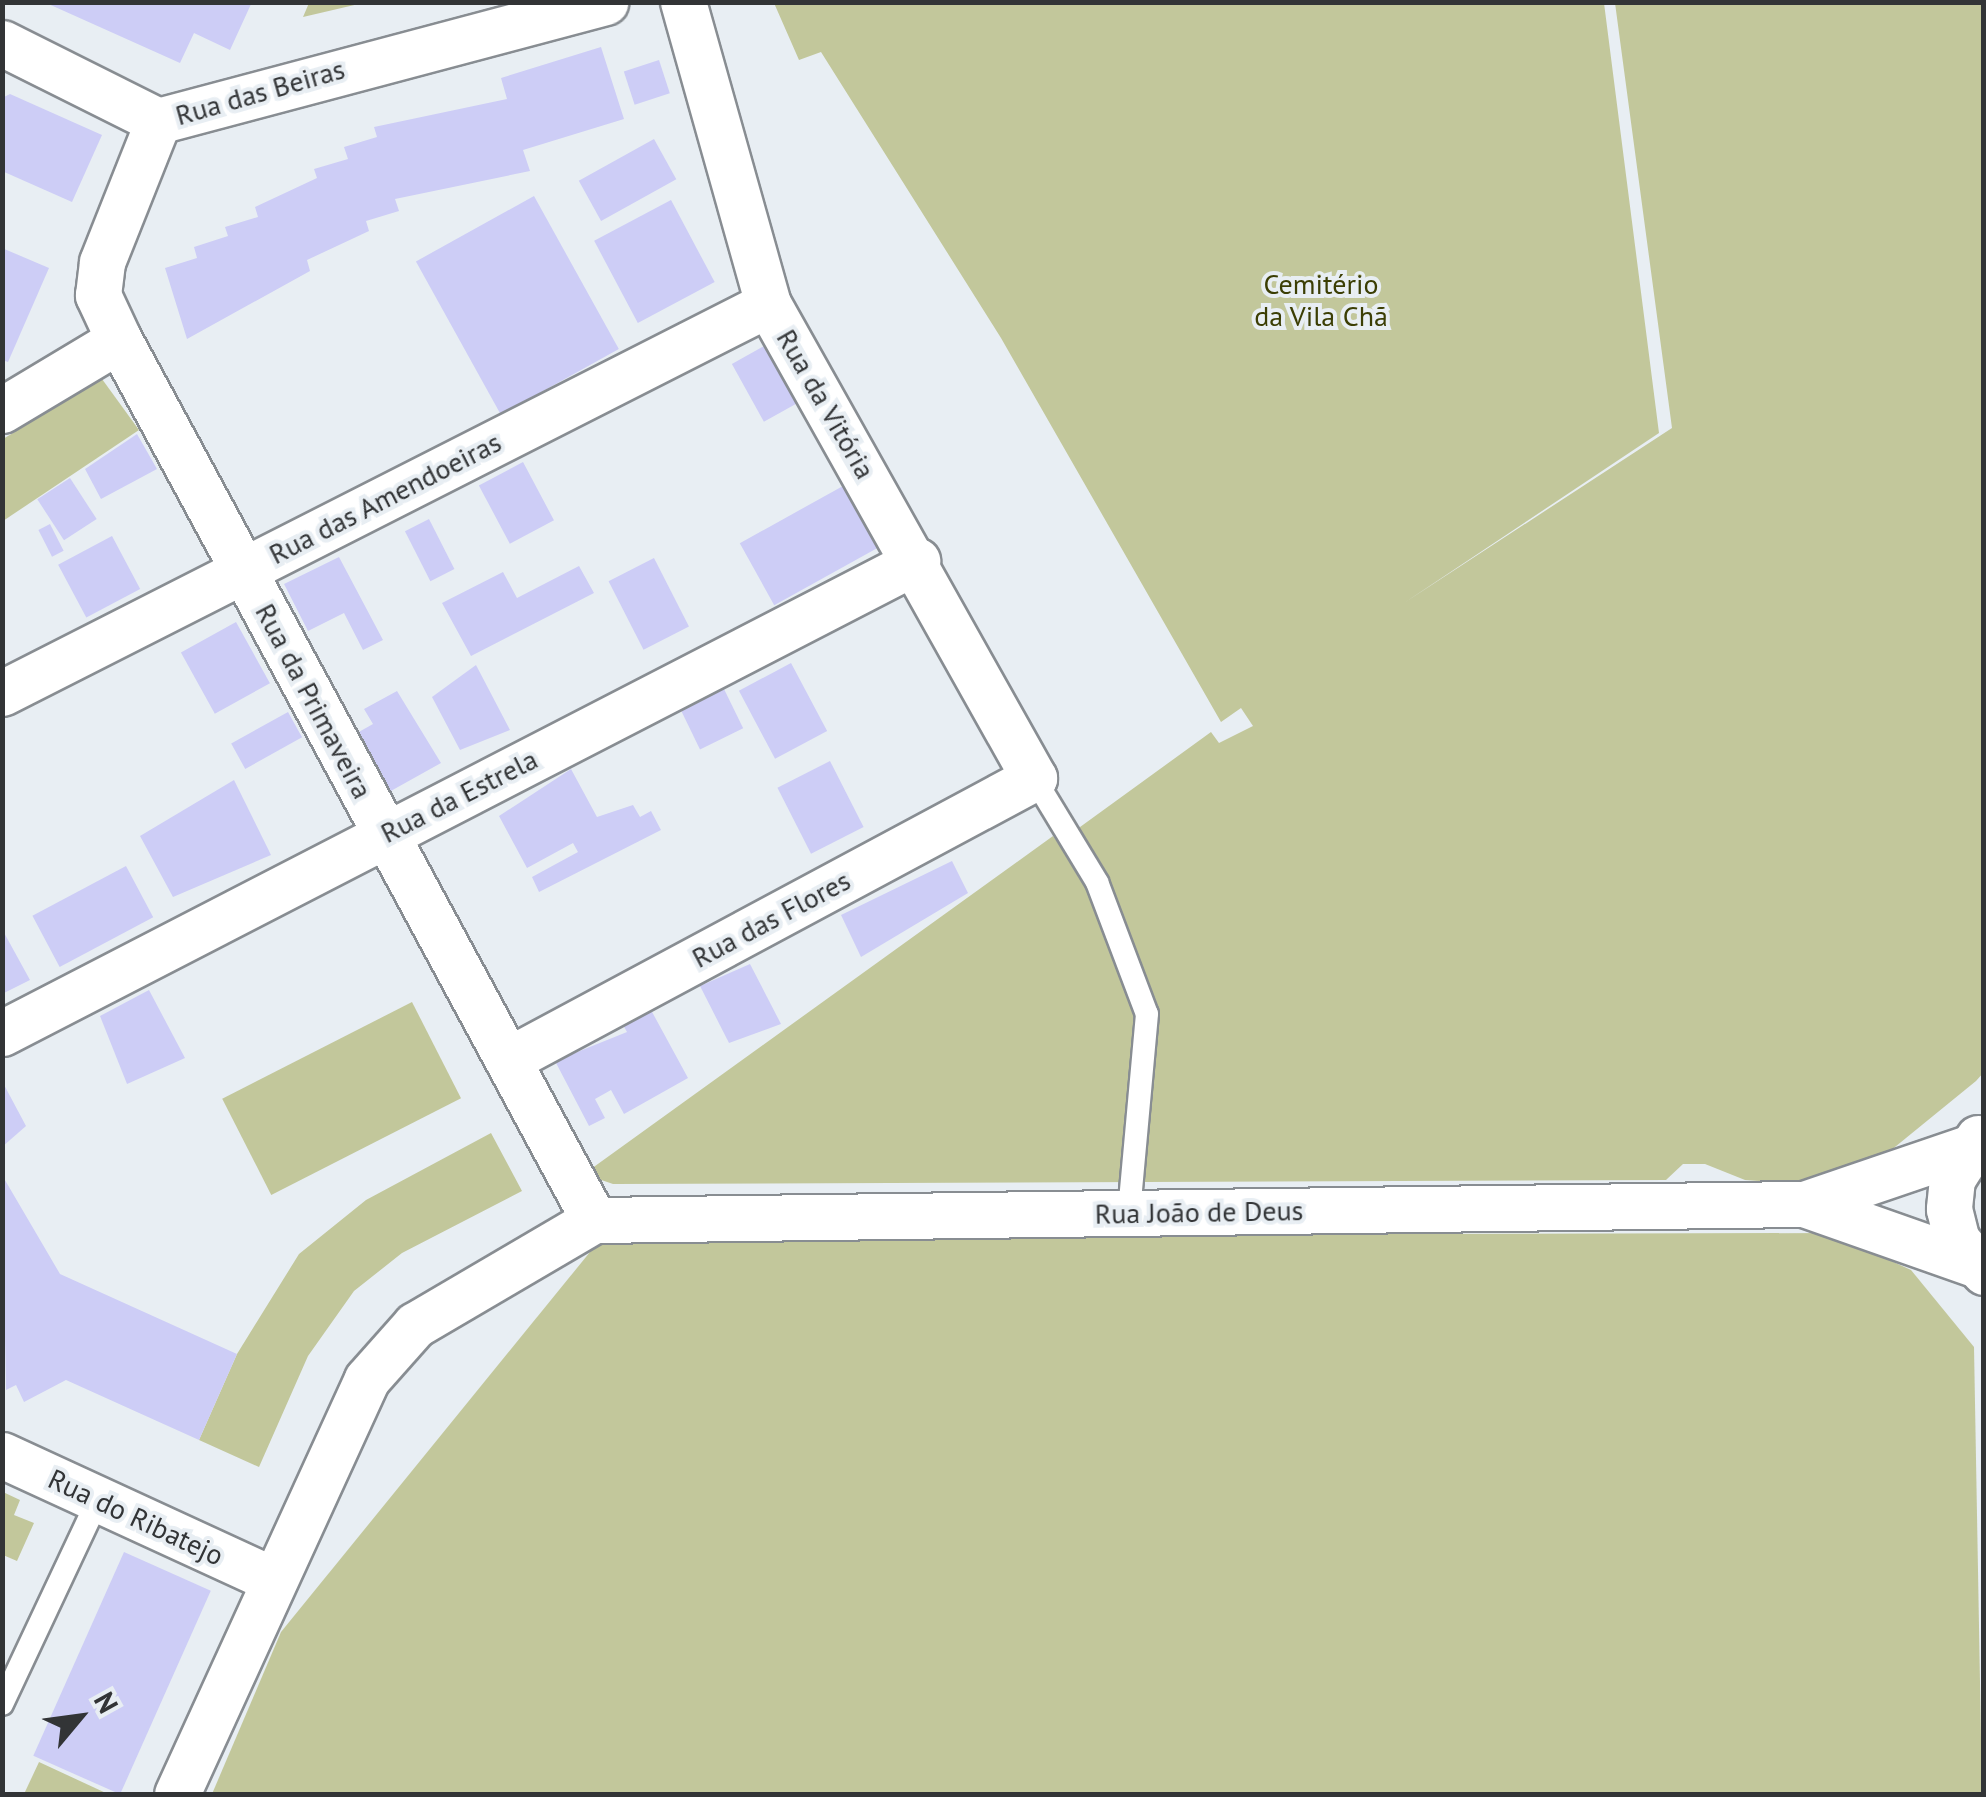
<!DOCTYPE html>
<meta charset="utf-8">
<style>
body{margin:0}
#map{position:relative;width:1986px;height:1797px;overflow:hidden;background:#e8eef3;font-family:"PT Sans",sans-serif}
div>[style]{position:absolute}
.green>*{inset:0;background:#c2c79b;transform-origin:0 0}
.building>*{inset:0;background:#cdcdf6;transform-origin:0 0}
.roads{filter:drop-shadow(2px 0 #888d92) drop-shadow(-2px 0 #888d92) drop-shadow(0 2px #888d92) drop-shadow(0 -2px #888d92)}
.service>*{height:22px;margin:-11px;padding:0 11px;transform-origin:11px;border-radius:11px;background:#fff}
.minor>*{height:45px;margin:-22.5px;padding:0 22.5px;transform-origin:22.5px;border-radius:22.5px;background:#fff}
span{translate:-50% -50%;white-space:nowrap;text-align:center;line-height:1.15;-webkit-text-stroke:8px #e8eef3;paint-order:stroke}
.street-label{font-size:28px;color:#323436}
.park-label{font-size:28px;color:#3b3e04}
.frame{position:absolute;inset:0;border:5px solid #323436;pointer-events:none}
.north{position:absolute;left:30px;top:1667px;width:100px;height:100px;-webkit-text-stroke:8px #e8eef3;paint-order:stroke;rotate:61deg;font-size:28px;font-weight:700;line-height:40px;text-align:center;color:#323436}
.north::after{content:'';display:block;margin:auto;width:35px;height:45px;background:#323436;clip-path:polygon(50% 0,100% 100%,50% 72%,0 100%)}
</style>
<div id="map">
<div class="green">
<i style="clip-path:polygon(309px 3px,309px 2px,363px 3px,303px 17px)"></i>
<i style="clip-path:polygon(774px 3px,1604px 3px,1659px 433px,1404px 603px,1672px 428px,1615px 3px,1981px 3px,1984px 1072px,1976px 1081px,1879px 1160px,1800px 1184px,1745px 1180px,1705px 1164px,1683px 1164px,1666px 1180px,613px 1184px,584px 1174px,1053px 836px,1058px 843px,1211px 732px,1219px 743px,1253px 726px,1241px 708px,1221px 722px,1001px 338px,821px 52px,799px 60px)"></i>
<i style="clip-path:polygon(102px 379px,139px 430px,3px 521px,3px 439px)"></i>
<i style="left:412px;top:1002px;width:108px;height:213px;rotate:63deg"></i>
<i style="clip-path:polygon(491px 1133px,522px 1191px,402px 1253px,354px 1291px,308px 1356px,259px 1467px,199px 1440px,237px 1354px,299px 1254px,366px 1200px)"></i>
<i style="clip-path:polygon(1830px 1233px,1911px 1270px,1974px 1347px,1982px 1794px,212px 1794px,281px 1632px,603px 1236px)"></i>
<i style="clip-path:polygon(3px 1492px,20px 1500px,14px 1515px,34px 1523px,17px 1561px,3px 1555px)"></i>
<i style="clip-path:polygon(39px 1762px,108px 1794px,24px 1794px)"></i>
</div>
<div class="building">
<i style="clip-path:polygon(44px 2px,252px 2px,230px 50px,194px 33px,180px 63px)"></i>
<i style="clip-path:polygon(601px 47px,624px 119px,523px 150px,530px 171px,395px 199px,399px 211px,366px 221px,369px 231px,307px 260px,310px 271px,187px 339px,165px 268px,197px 258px,194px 247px,228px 236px,225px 227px,258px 217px,255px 207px,317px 178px,314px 169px,348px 159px,344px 147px,377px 137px,374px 127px,507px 99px,501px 78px)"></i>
<i style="left:659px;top:60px;width:35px;height:37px;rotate:72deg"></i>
<i style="clip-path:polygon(10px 94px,102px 135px,72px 202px,2px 171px,2px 98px)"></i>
<i style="left:654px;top:139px;width:46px;height:86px;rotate:61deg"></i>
<i style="left:534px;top:196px;width:175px;height:135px;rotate:61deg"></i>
<i style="left:671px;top:200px;width:93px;height:87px;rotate:62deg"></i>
<i style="clip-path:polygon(2px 248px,49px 268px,8px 362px,2px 360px)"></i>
<i style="left:766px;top:345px;width:66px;height:39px;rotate:61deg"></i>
<i style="clip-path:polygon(137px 434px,157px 469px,101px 499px,85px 469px)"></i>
<i style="left:523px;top:462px;width:66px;height:50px;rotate:62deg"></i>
<i style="left:70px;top:478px;width:49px;height:39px;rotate:57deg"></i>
<i style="left:843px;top:486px;width:71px;height:118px;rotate:61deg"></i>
<i style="left:429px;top:519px;width:56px;height:27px;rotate:63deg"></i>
<i style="left:50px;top:524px;width:30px;height:13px;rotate:63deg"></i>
<i style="left:112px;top:536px;width:60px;height:61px;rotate:62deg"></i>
<i style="clip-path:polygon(339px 557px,383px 640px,363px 650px,344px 613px,308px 631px,284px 584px)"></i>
<i style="left:654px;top:558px;width:77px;height:51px;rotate:63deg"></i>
<i style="clip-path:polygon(579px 566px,594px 593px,471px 656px,442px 603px,503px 572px,517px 598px)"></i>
<i style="left:236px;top:622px;width:70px;height:63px;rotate:61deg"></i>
<i style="left:791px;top:663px;width:77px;height:59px;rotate:62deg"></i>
<i style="clip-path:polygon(476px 665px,510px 730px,460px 750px,432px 697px)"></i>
<i style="left:723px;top:687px;width:46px;height:48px;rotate:64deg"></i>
<i style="clip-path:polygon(397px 691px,441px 763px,389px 792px,357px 733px,373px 724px,364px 709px)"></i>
<i style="left:288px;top:712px;width:29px;height:65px;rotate:61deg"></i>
<i style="left:830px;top:761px;width:74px;height:59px;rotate:63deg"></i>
<i style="clip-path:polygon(571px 769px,597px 817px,633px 805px,640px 817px,651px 811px,661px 830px,539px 892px,532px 877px,578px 852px,573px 843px,527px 868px,499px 816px)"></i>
<i style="clip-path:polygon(234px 780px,271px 855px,173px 897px,140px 836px)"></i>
<i style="clip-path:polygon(952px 861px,968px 893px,861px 957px,841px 915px)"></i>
<i style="left:126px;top:866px;width:58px;height:106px;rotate:62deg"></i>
<i style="clip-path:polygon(2px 929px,30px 980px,2px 994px)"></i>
<i style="clip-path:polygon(750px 964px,781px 1024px,729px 1043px,700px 986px)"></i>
<i style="clip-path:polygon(149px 990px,185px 1058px,127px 1084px,100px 1016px)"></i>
<i style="clip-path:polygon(651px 1010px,688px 1078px,624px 1114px,611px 1090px,595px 1099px,605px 1118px,589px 1126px,555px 1061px,627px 1032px,623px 1025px)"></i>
<i style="clip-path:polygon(2px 1081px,26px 1126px,2px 1147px)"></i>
<i style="clip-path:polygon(2px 1175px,60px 1274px,237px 1354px,199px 1440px,66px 1380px,24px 1402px,16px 1385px,6px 1390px)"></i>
<i style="left:124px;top:1552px;width:95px;height:223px;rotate:24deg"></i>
</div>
<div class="roads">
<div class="service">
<i style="left:1034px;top:778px;width:122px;rotate:58.8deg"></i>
<i style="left:1097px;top:882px;width:141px;rotate:69.3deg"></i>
<i style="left:1147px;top:1014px;width:200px;rotate:95.2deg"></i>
<i style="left:2px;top:1704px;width:225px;rotate:-64.8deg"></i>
</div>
<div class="minor">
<i style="left:2px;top:43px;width:174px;rotate:26.6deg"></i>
<i style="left:119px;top:340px;width:1000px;rotate:61.64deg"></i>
<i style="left:2px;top:410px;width:136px;rotate:-30.9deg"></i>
<i style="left:119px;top:340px;width:50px;rotate:-115deg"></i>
<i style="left:98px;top:295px;width:33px;rotate:-83deg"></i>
<i style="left:102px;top:262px;width:152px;rotate:-68.3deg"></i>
<i style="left:158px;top:121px;width:463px;rotate:-14.9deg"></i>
<i style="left:2px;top:693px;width:859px;rotate:-26.92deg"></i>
<i style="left:2px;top:1033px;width:1030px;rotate:-27.29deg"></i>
<i style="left:508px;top:1060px;width:597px;rotate:-28.2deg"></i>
<i style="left:1034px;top:778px;width:544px;rotate:-119.3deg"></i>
<i style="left:768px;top:304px;width:314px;rotate:-105.7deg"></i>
<i style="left:1978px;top:1138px;width:49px;rotate:122.4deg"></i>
<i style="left:1952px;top:1179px;width:30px;rotate:96deg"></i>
<i style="left:1949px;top:1209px;width:32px;rotate:76deg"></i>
<i style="left:1957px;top:1240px;width:42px;rotate:49.8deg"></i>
<i style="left:1804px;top:1204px;width:180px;rotate:19.4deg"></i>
<i style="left:2px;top:1455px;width:294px;rotate:24.7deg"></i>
<i style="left:177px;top:1794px;width:456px;rotate:-65.4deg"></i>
<i style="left:367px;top:1379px;width:72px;rotate:-48.4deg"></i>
<i style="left:415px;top:1325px;width:208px;rotate:-30.4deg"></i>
<i style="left:594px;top:1220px;width:1210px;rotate:-0.76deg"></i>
<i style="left:1804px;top:1204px;width:171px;rotate:-18.8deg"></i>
</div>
</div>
<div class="street-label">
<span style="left:260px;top:92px;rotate:-16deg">Rua das Beiras</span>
<span style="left:826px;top:404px;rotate:60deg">Rua da Vitória</span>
<span style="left:385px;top:498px;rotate:-27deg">Rua das Amendoeiras</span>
<span style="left:314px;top:701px;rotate:62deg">Rua da Primaveira</span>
<span style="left:459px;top:796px;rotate:-27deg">Rua da Estrela</span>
<span style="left:771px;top:919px;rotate:-28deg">Rua das Flores</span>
<span style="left:1199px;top:1212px;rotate:-1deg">Rua João de Deus</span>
<span style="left:136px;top:1517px;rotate:25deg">Rua do Ribatejo</span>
</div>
<div class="park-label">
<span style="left:1321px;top:300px">Cemitério<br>da Vila Chã</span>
</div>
<div class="frame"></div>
<div class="north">N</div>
</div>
